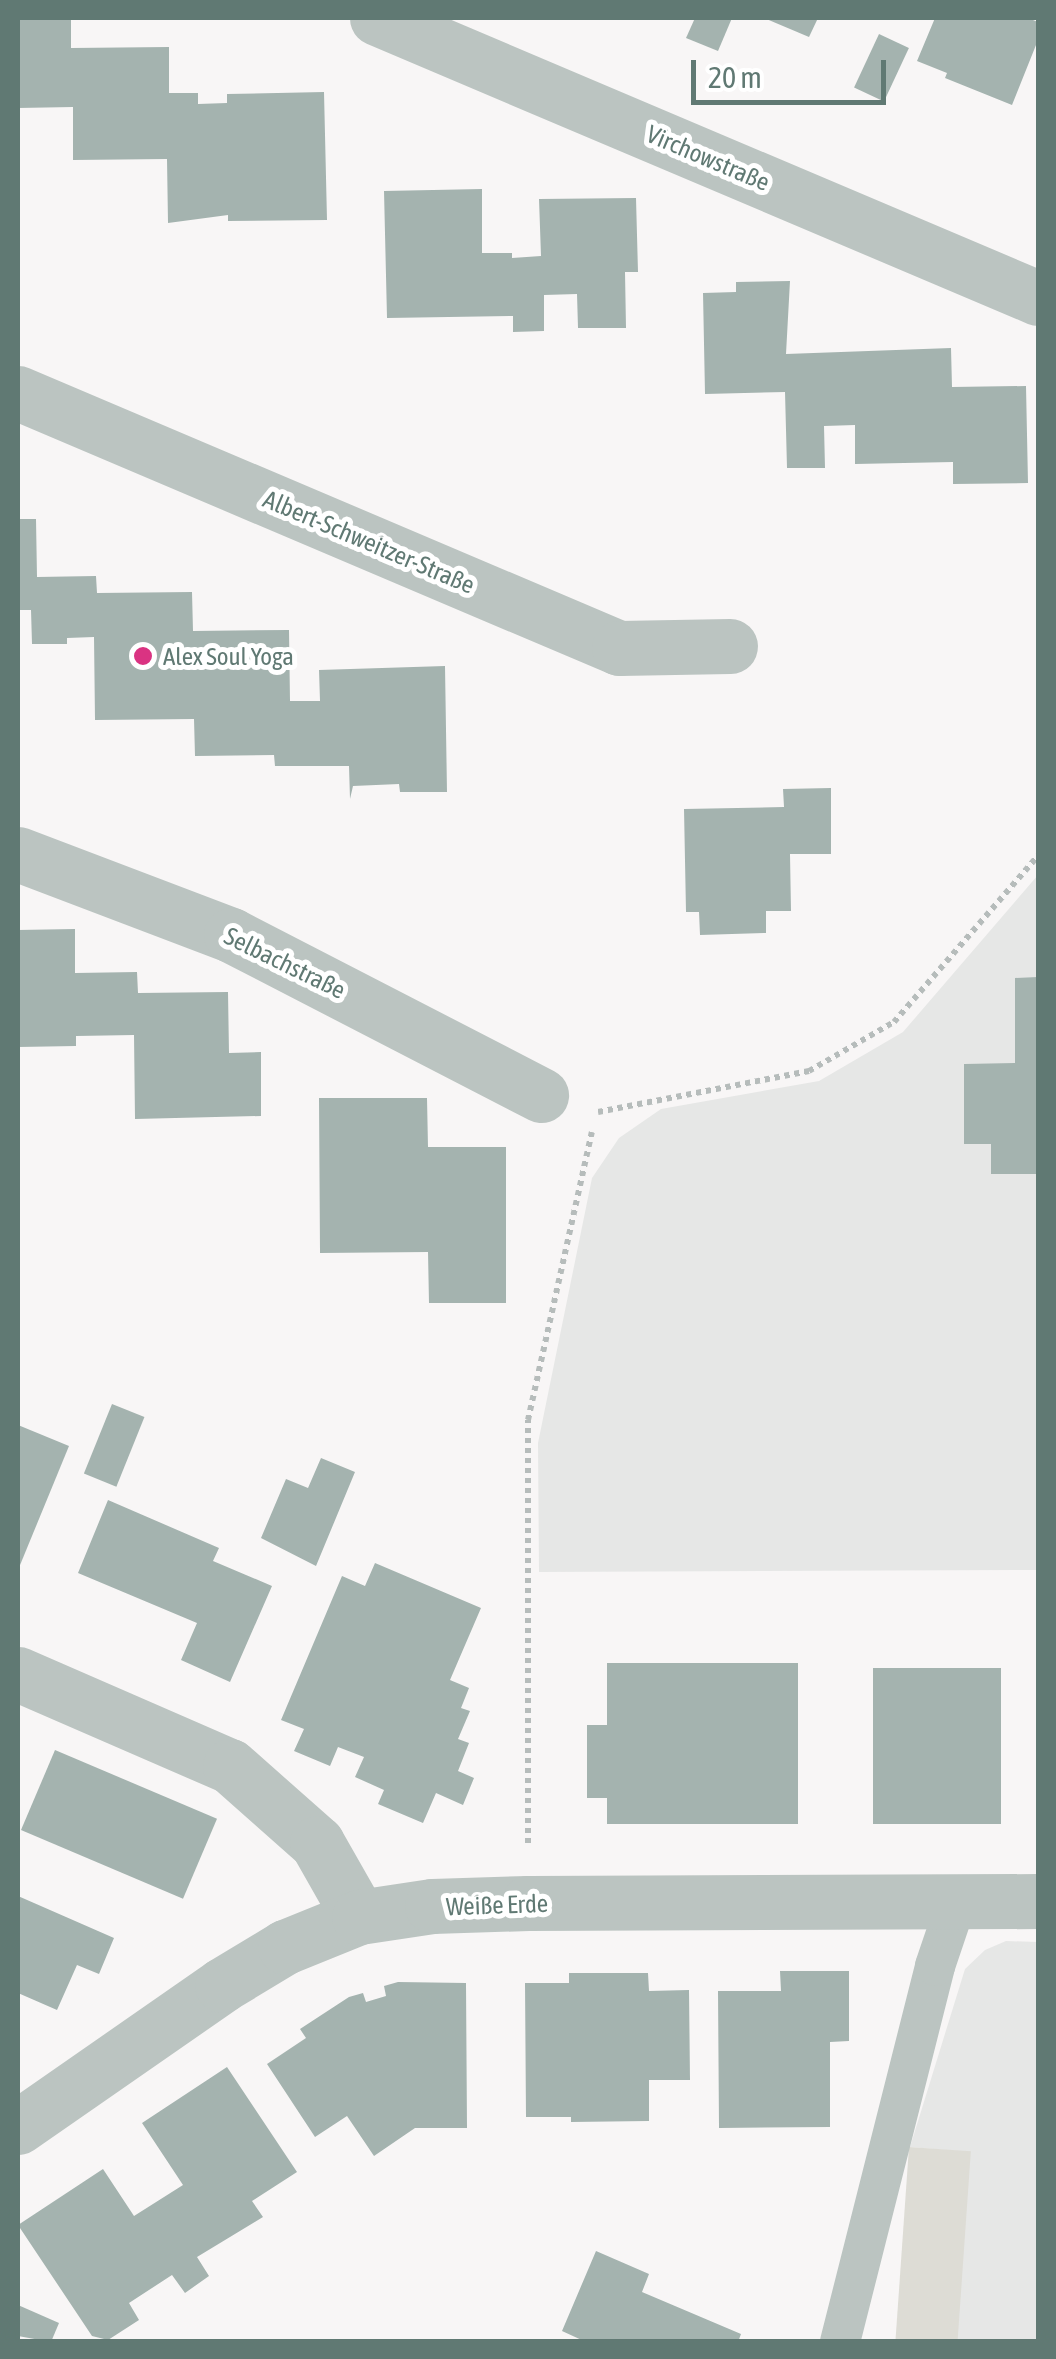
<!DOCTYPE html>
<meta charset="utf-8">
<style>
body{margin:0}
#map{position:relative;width:1056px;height:2359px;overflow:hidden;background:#f8f6f6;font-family:"Asap Condensed",sans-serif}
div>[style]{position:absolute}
.built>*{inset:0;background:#e6e7e6}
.green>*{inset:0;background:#dddcd5;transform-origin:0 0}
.building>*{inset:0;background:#a4b3af;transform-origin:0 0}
.path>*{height:6px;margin-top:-3px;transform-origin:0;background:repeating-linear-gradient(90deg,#b6bcbb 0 5px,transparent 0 10px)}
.lane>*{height:40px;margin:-20px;padding:0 20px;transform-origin:20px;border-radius:20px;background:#bbc4c1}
.street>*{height:55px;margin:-27.5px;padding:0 27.5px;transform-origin:27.5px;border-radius:27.5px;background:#bbc4c1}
.dots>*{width:28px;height:28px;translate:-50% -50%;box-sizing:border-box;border:5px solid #fff;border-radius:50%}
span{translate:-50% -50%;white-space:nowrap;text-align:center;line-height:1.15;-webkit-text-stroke:10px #fff;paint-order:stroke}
.street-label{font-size:25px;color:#607973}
.poi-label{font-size:25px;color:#607973}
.left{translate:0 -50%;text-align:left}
.frame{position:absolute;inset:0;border:20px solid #607973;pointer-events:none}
.scale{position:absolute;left:691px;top:60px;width:195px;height:45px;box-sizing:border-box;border:5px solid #607973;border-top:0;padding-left:12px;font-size:30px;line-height:35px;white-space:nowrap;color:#607973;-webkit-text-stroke:8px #fff;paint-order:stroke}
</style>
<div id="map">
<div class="built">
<i style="clip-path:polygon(1038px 875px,1038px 1570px,539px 1572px,538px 1443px,592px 1178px,619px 1138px,661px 1109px,819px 1081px,903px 1032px)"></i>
<i style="clip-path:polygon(1006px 1941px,1038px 1942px,1038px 2341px,925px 2341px,970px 2152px,910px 2147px,965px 1969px,985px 1950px)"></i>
</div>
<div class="green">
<i style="left:909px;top:2147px;width:62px;height:201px;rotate:4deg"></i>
</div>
<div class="building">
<i style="clip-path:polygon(18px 18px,71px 18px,71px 48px,169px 47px,169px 93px,198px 93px,198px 104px,227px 103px,227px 94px,324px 92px,327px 220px,228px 221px,228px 215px,168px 223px,167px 159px,73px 160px,73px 107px,18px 108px)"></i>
<i style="clip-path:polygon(695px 18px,732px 18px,718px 51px,686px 38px)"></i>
<i style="clip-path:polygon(764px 18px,818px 18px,809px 37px)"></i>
<i style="clip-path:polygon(935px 18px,1028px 18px,1038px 22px,1038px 40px,1012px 105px,945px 78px,947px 73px,917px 61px)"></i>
<i style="left:879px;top:34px;width:33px;height:59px;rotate:25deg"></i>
<i style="clip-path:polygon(482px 189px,482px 253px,512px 253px,512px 258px,541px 256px,539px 199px,636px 198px,638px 272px,625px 272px,626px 328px,578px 328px,577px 294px,544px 295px,544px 331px,513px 332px,513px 316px,387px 318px,384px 191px)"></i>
<i style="clip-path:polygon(790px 281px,786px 354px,951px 348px,952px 387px,1026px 386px,1028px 483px,953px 484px,953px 462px,855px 464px,855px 425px,824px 426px,825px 468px,787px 468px,785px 392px,705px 394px,703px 293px,736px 292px,736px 282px)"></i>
<i style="clip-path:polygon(18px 519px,36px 519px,37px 577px,96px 576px,97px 593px,192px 592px,193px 631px,289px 630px,290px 701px,320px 701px,319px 670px,445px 666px,447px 792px,400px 792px,399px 784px,353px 786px,350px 799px,349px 766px,275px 766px,274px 755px,195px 756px,194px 719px,95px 720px,94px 637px,67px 638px,67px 644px,32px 644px,31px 610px,18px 610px)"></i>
<i style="clip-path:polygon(831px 788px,831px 854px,790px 854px,791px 911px,766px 911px,766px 933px,700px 935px,699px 912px,686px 912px,684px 809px,784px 807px,783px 789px)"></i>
<i style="clip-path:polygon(75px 929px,75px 973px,137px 972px,138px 993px,228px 992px,229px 1053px,261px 1052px,261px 1116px,135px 1119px,134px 1035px,76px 1036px,76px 1046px,18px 1047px,18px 930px)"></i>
<i style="clip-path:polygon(1038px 977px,1038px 1174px,991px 1174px,991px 1144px,964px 1144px,964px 1064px,1015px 1063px,1015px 978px)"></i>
<i style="clip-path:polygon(319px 1098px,427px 1098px,428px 1147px,506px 1147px,506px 1303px,429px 1303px,428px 1252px,320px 1253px)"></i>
<i style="left:112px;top:1404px;width:35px;height:75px;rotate:22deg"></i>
<i style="clip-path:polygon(18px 1425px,69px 1446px,18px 1570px)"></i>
<i style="clip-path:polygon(321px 1458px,355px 1472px,316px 1566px,261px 1538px,286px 1479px,308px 1488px)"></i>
<i style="clip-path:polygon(108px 1500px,219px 1548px,213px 1561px,272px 1586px,230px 1682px,181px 1660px,197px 1623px,78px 1573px)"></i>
<i style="clip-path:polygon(375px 1563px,481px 1608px,450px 1680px,469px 1688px,461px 1708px,470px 1711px,458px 1739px,469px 1743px,458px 1771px,474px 1778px,463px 1805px,436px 1793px,423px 1823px,378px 1804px,384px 1790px,355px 1777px,364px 1757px,338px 1747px,330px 1766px,294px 1751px,304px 1729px,281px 1720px,342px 1576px,365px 1586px)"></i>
<i style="clip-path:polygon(607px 1663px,798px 1663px,798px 1824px,607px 1824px,607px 1798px,587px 1798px,587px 1725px,607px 1725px)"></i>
<i style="left:873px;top:1668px;width:128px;height:156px"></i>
<i style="left:55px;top:1750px;width:176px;height:87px;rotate:23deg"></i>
<i style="clip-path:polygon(18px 1896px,114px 1938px,99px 1974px,77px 1965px,57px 2010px,18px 1993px)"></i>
<i style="clip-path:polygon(780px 1971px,849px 1971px,849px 2041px,830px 2042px,830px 2127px,719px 2128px,718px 1991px,781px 1991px)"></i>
<i style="clip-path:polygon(569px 1973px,648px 1973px,649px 1991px,689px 1990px,690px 2080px,649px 2080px,649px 2121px,571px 2122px,571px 2117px,526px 2117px,525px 1983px,569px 1983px)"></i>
<i style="clip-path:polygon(398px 1982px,466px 1983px,467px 2128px,415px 2128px,374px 2156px,347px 2116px,315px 2137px,267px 2064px,306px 2038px,300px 2029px,349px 1997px,363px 1993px,366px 2002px,386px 1996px,384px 1986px)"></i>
<i style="clip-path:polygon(227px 2067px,297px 2172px,252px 2201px,263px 2217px,197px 2257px,209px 2276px,185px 2293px,172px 2275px,129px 2303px,139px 2320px,108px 2340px,92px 2336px,18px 2225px,103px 2169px,134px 2216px,183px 2185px,142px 2123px)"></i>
<i style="clip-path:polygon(596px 2251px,649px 2274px,642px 2292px,741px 2334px,738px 2342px,586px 2342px,562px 2331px)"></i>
<i style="clip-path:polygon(18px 2305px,59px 2323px,51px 2342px,18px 2336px)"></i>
</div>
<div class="path">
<i style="left:598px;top:1112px;width:215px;rotate:-11deg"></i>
<i style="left:809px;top:1071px;width:98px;rotate:-30deg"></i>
<i style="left:894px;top:1022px;width:220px;rotate:-49.1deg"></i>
<i style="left:528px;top:1843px;width:423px;rotate:-90deg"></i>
<i style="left:528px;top:1420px;width:295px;rotate:-77.5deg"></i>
</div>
<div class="lane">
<i style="left:840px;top:2342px;width:388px;rotate:-75.8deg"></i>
<i style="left:935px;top:1966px;width:69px;rotate:-71.3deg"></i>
</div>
<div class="street">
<i style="left:377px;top:18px;width:718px;rotate:22.96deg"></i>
<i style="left:18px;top:393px;width:653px;rotate:22.99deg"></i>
<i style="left:619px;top:648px;width:111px;rotate:-1deg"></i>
<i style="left:18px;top:854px;width:228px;rotate:20.8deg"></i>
<i style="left:231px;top:935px;width:349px;rotate:27.3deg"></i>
<i style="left:18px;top:1674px;width:231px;rotate:23.5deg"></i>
<i style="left:230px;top:1766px;width:116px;rotate:41.5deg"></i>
<i style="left:317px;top:1843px;width:85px;rotate:60.4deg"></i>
<i style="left:18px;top:2127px;width:249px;rotate:-34.8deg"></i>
<i style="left:222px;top:1985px;width:74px;rotate:-31.1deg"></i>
<i style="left:285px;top:1947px;width:80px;rotate:-22.1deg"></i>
<i style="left:359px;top:1917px;width:74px;rotate:-8.6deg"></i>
<i style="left:432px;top:1906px;width:96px;rotate:-1.8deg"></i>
<i style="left:528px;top:1903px;width:510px;rotate:-0.22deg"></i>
</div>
<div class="dots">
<i style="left:143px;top:656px;background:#da3382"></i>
</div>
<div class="street-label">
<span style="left:708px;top:158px;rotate:23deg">Virchowstraße</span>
<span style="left:369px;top:542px;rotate:23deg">Albert-Schweitzer-Straße</span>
<span style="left:285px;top:963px;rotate:26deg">Selbachstraße</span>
<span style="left:497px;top:1905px;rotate:-2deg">Weiße Erde</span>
</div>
<div class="poi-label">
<span class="left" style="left:163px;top:656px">Alex Soul Yoga</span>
</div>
<div class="frame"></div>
<div class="scale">20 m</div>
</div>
